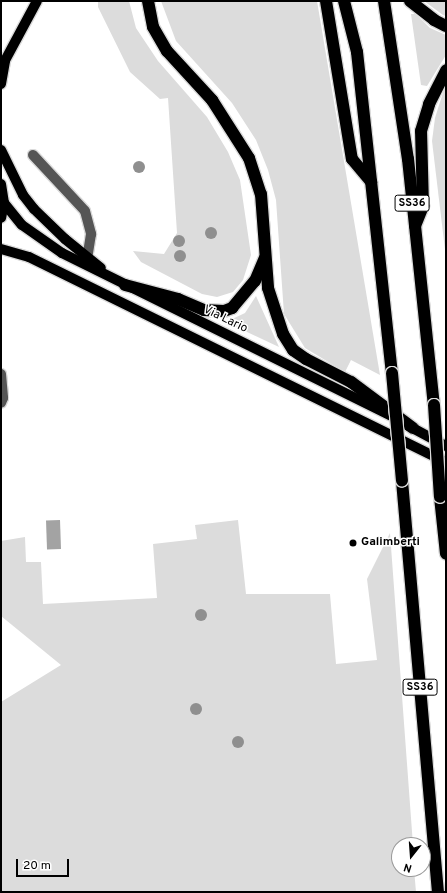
<!DOCTYPE html>
<style>
body{margin:0}
#map{position:relative;width:447px;height:893px;overflow:hidden;background:#fff;font-family:Overpass,sans-serif}
div>[style]{position:absolute}
.green>*{inset:0;background:#dcdcdc}
.water>*{inset:0;background:#a3a3a3;transform-origin:0 0}
.roads{filter:drop-shadow(1px 0 #dbdbdb) drop-shadow(-1px 0 #dbdbdb) drop-shadow(0 1px #dbdbdb) drop-shadow(0 -1px #dbdbdb)}
.minor>*{height:10px;margin:-5px;padding:0 5px;transform-origin:5px;border-radius:5px;background:#555}
.major>*{height:10px;margin:-5px;padding:0 5px;transform-origin:5px;border-radius:5px;background:#000}
.highway>*{height:12px;margin:-6px;padding:0 6px;transform-origin:6px;border-radius:6px;background:#000}
.bridges{filter:drop-shadow(1px 0 #dbdbdb) drop-shadow(-1px 0 #dbdbdb) drop-shadow(0 1px #dbdbdb) drop-shadow(0 -1px #dbdbdb)}
.highway-bridge>*{height:12px;margin:-6px;padding:0 6px;transform-origin:6px;border-radius:6px;background:#000}
.trees>*{width:12px;height:12px;margin:-6px;border-radius:50%;background:#8f8f8f}
.dots>*{width:11px;height:11px;translate:-50% -50%;box-sizing:border-box;border:2px solid #fff;border-radius:50%}
span{translate:-50% -50%;white-space:nowrap;text-align:center;line-height:1.15;-webkit-text-stroke:3px #fff;paint-order:stroke}
.shield-label span{padding:1px 3px;background:#fff;border:1px solid;border-radius:3px;-webkit-text-stroke-width:0}
.shield-label{font-size:11px;color:#000;font-weight:700}
.street-label{font-size:12px;color:#000}
.poi-label{font-size:12px;color:#000;font-weight:700}
.left{translate:0 -50%;text-align:left}
.frame{position:absolute;inset:0;border:2px solid #000;pointer-events:none}
.north{position:absolute;left:391px;top:837px;width:40px;height:40px;box-sizing:border-box;background:#fff;border:1px solid #999;border-radius:50%;rotate:197deg;font-size:11px;font-weight:700;line-height:16px;text-align:center;color:#000}
.north::after{content:'';display:block;margin:auto;width:14px;height:18px;background:#000;clip-path:polygon(50% 0,100% 100%,50% 72%,0 100%)}
.scale{position:absolute;left:16px;top:859px;width:53px;height:18px;box-sizing:border-box;border:2px solid #000;border-top:0;padding-left:5px;font-size:12px;line-height:14px;white-space:nowrap;color:#000;-webkit-text-stroke:3px #fff;paint-order:stroke}
</style>
<div id="map">
<div class="green">
<i style="clip-path:polygon(98px 1px,129px 1px,136px 28px,158px 61px,207px 117px,228px 152px,240px 180px,251px 255px,243px 280px,233px 292px,217px 297px,202px 294px,141px 262px,133px 251px,164px 254px,177px 233px,168px 98px,160px 99px,130px 72px,98px 7px)"></i>
<i style="clip-path:polygon(161px 1px,317px 1px,380px 375px,351px 360px,345px 372px,305px 348px,284px 314px,276px 200px,268px 170px,256px 140px,232px 103px,176px 41px)"></i>
<i style="clip-path:polygon(424px 1px,446px 1px,446px 16px,443px 15px)"></i>
<i style="clip-path:polygon(411px 14px,416px 14px,430px 28px,446px 35px,446px 55px,427px 86px,421px 85px)"></i>
<i style="clip-path:polygon(446px 83px,446px 258px,432px 141px,435px 118px)"></i>
<i style="clip-path:polygon(256px 296px,279px 347px,226px 322px,245px 313px)"></i>
<i style="clip-path:polygon(238px 520px,246px 594px,330px 594px,336px 664px,377px 660px,367px 579px,390px 533px,413px 845px,399px 845px,399px 869px,414px 869px,416px 892px,1px 892px,1px 702px,61px 665px,1px 616px,1px 541px,25px 537px,26px 562px,41px 562px,43px 604px,157px 598px,153px 544px,197px 539px,195px 525px)"></i>
</div>
<div class="water">
<i style="left:60px;top:520px;width:29px;height:14px;rotate:88deg"></i>
</div>
<div class="roads">
<div class="minor">
<i style="left:33px;top:155px;width:76px;rotate:47.1deg"></i>
<i style="left:85px;top:211px;width:24px;rotate:75deg"></i>
<i style="left:91px;top:234px;width:24px;rotate:99deg"></i>
<i style="left:1px;top:374px;width:24px;rotate:85deg"></i>
<i style="left:3px;top:398px;width:5px;rotate:112deg"></i>
</div>
<div class="major">
<i style="left:1px;top:68px;width:76px;rotate:-61.8deg"></i>
<i style="left:1px;top:84px;width:23px;rotate:-80deg"></i>
<i style="left:1px;top:150px;width:50px;rotate:63.9deg"></i>
<i style="left:23px;top:195px;width:18px;rotate:52deg"></i>
<i style="left:34px;top:209px;width:43px;rotate:44.1deg"></i>
<i style="left:65px;top:239px;width:46px;rotate:38.9deg"></i>
<i style="left:1px;top:184px;width:19px;rotate:81deg"></i>
<i style="left:4px;top:203px;width:15px;rotate:101deg"></i>
<i style="left:4px;top:203px;width:28px;rotate:51deg"></i>
<i style="left:22px;top:225px;width:49px;rotate:35deg"></i>
<i style="left:62px;top:253px;width:366px;rotate:26.3deg"></i>
<i style="left:1px;top:249px;width:29px;rotate:16deg"></i>
<i style="left:29px;top:257px;width:465px;rotate:26.2deg"></i>
<i style="left:407px;top:425px;width:44px;rotate:28.3deg"></i>
</div>
<div class="highway">
<i style="left:148px;top:1px;width:26px;rotate:79deg"></i>
<i style="left:153px;top:27px;width:28px;rotate:60deg"></i>
<i style="left:167px;top:51px;width:67px;rotate:47.4deg"></i>
<i style="left:212px;top:100px;width:69px;rotate:57.5deg"></i>
<i style="left:249px;top:158px;width:38px;rotate:72deg"></i>
<i style="left:261px;top:194px;width:94px;rotate:85.7deg"></i>
<i style="left:268px;top:288px;width:48px;rotate:71.9deg"></i>
<i style="left:283px;top:334px;width:19px;rotate:58deg"></i>
<i style="left:293px;top:350px;width:16px;rotate:35deg"></i>
<i style="left:306px;top:359px;width:51px;rotate:27.1deg"></i>
<i style="left:351px;top:382px;width:77px;rotate:36.6deg"></i>
<i style="left:326px;top:1px;width:160px;rotate:80.7deg"></i>
<i style="left:352px;top:159px;width:30px;rotate:50deg"></i>
<i style="left:344px;top:1px;width:53px;rotate:75.7deg"></i>
<i style="left:357px;top:52px;width:323px;rotate:83.8deg"></i>
<i style="left:384px;top:1px;width:160px;rotate:81.4deg"></i>
<i style="left:408px;top:159px;width:247px;rotate:84deg"></i>
<i style="left:410px;top:1px;width:31px;rotate:38deg"></i>
<i style="left:434px;top:20px;width:13px;rotate:27deg"></i>
<i style="left:415px;top:226px;width:22px;rotate:-68deg"></i>
<i style="left:423px;top:206px;width:75px;rotate:-91.5deg"></i>
<i style="left:421px;top:131px;width:28px;rotate:-73deg"></i>
<i style="left:429px;top:104px;width:38px;rotate:-63deg"></i>
<i style="left:125px;top:285px;width:55px;rotate:14.8deg"></i>
<i style="left:178px;top:299px;width:28px;rotate:23deg"></i>
<i style="left:204px;top:310px;width:20px;rotate:3deg"></i>
<i style="left:224px;top:311px;width:9px;rotate:-21deg"></i>
<i style="left:232px;top:308px;width:35px;rotate:-50deg"></i>
<i style="left:255px;top:281px;width:25px;rotate:-67deg"></i>
<i style="left:402px;top:481px;width:413px;rotate:85deg"></i>
<i style="left:440px;top:497px;width:57px;rotate:84deg"></i>
</div>
</div>
<div class="bridges">
<div class="highway-bridge">
<i style="left:392px;top:373px;width:108px;rotate:84.7deg"></i>
<i style="left:434px;top:405px;width:92px;rotate:86.3deg"></i>
</div>
</div>
<div class="trees">
<i style="left:139px;top:167px"></i>
<i style="left:211px;top:233px"></i>
<i style="left:179px;top:241px"></i>
<i style="left:180px;top:256px"></i>
<i style="left:201px;top:615px"></i>
<i style="left:196px;top:709px"></i>
<i style="left:238px;top:742px"></i>
</div>
<div class="dots">
<i style="left:353px;top:543px;background:#000"></i>
</div>
<div class="shield-label">
<span style="left:412px;top:203px">SS36</span>
<span style="left:420px;top:687px">SS36</span>
</div>
<div class="street-label">
<span style="left:225px;top:320px;rotate:26deg">Via Lario</span>
</div>
<div class="poi-label">
<span class="left" style="left:361px;top:543px">Galimberti</span>
</div>
<div class="frame"></div>
<div class="north">N</div>
<div class="scale">20 m</div>
</div>
